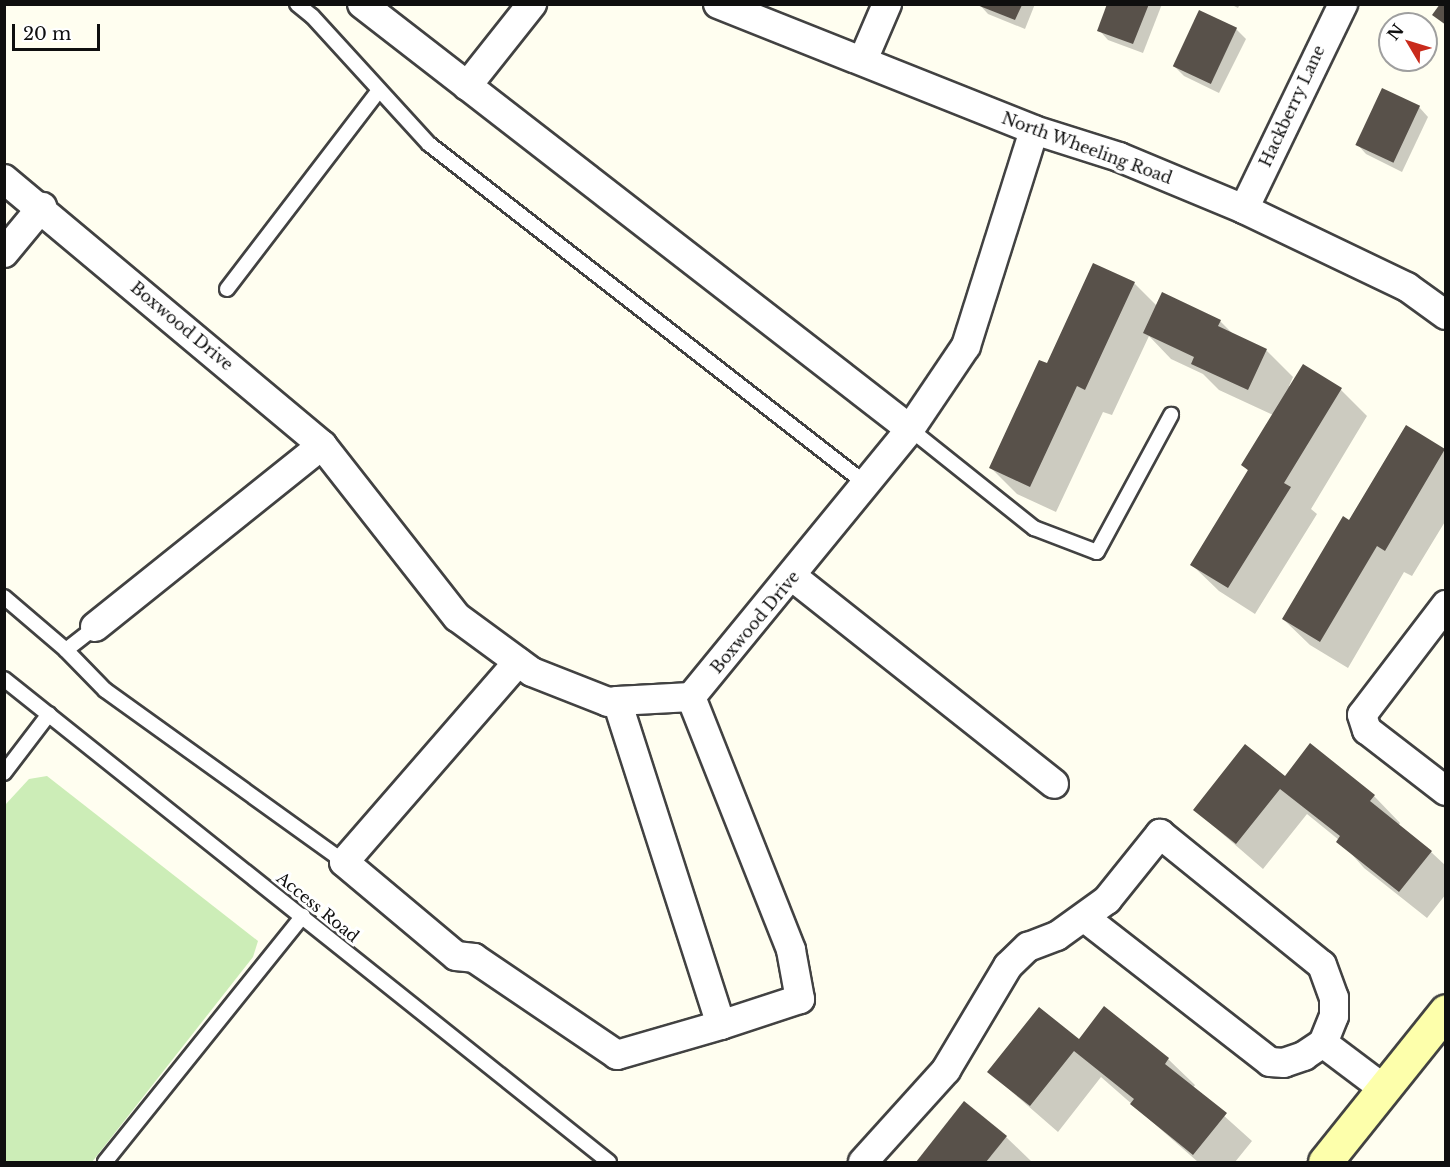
<!DOCTYPE html>
<style>
body{margin:0}
#map{position:relative;width:1450px;height:1167px;overflow:hidden;background:#fffef0;font-family:"Libre Baskerville",serif}
div>[style]{position:absolute}
.green>*{inset:0;background:#ccedb7}
.shadow>*{inset:0;background:#0003}
.building>*{inset:0;background:#58514a;transform-origin:0 0}
.roads{filter:drop-shadow(2px 0 #424242) drop-shadow(-2px 0 #424242) drop-shadow(0 2px #424242) drop-shadow(0 -2px #424242)}
.lane>*{height:14px;margin:-7px;padding:0 7px;transform-origin:7px;border-radius:7px;background:#fff}
.street>*{height:28px;margin:-14px;padding:0 14px;transform-origin:14px;border-radius:14px;background:#fff}
.secondary>*{height:33px;margin:-16.5px;padding:0 16.5px;transform-origin:16.5px;border-radius:16.5px;background:#fdffab}
span{translate:-50% -50%;white-space:nowrap;text-align:center;line-height:1.15;-webkit-text-stroke:6px #fff;paint-order:stroke}
.street-label{font-size:16px;color:#0f0f0f}
.frame{position:absolute;inset:0;border:6px solid #0f0f0f;pointer-events:none}
.north{position:absolute;left:1378px;top:12px;width:60px;height:60px;box-sizing:border-box;background:#fff;border:2px solid #9f9f9f;border-radius:50%;rotate:308deg;font-size:16px;font-weight:700;line-height:24px;text-align:center;color:#0f0f0f}
.north::after{content:'';display:block;margin:auto;width:21px;height:27px;background:#c92b1c;clip-path:polygon(50% 0,100% 100%,50% 72%,0 100%)}
.scale{position:absolute;left:12px;top:24px;width:88px;height:27px;box-sizing:border-box;border:3px solid #0f0f0f;border-top:0;padding-left:8px;font-size:18px;line-height:21px;white-space:nowrap;color:#0f0f0f;-webkit-text-stroke:4px #fff;paint-order:stroke}
</style>
<div id="map">
<div class="green">
<i style="clip-path:polygon(47px 776px,258px 941px,253px 957px,92px 1162px,5px 1162px,5px 805px,29px 779px)"></i>
</div>
<div class="shadow">
<i style="clip-path:polygon(979px 4px,1035px 4px,1025px 29px,988px 14px)"></i>
<i style="clip-path:polygon(1109px 4px,1162px 4px,1143px 53px,1108px 40px,1099px 30px)"></i>
<i style="clip-path:polygon(1230px 4px,1240px 4px,1238px 8px)"></i>
<i style="clip-path:polygon(1236px 29px,1246px 39px,1219px 93px,1184px 76px,1174px 66px)"></i>
<i style="clip-path:polygon(1419px 107px,1428px 117px,1402px 172px,1366px 154px,1357px 144px)"></i>
<i style="clip-path:polygon(1134px 283px,1157px 306px,1220px 321px,1234px 335px,1266px 350px,1293px 377px,1289px 386px,1341px 390px,1367px 416px,1311px 509px,1317px 514px,1255px 614px,1219px 591px,1192px 565px,1249px 472px,1243px 465px,1273px 415px,1219px 390px,1203px 374px,1171px 359px,1149px 336px,1112px 415px,1103px 412px,1056px 512px,1017px 494px,991px 468px,1047px 365px)"></i>
<i style="clip-path:polygon(1406px 427px,1446px 451px,1446px 520px,1412px 576px,1404px 572px,1348px 668px,1310px 645px,1283px 619px,1350px 522px)"></i>
<i style="clip-path:polygon(1285px 778px,1374px 796px,1400px 823px,1398px 826px,1431px 852px,1446px 866px,1446px 894px,1427px 918px,1364px 868px,1339px 840px,1307px 814px,1263px 869px,1195px 810px)"></i>
<i style="clip-path:polygon(1079px 1041px,1168px 1059px,1195px 1085px,1193px 1088px,1252px 1141px,1235px 1162px,1198px 1162px,1101px 1077px,1058px 1132px,989px 1072px)"></i>
<i style="clip-path:polygon(965px 1103px,1006px 1137px,1032px 1162px,918px 1162px)"></i>
</div>
<div class="building">
<i style="clip-path:polygon(1107px 4px,1149px 4px,1133px 44px,1097px 31px)"></i>
<i style="clip-path:polygon(1440px 4px,1446px 4px,1446px 25px,1432px 15px)"></i>
<i style="clip-path:polygon(977px 5px,1022px 5px,1015px 20px)"></i>
<i style="left:1199px;top:10px;width:42px;height:62px;rotate:25deg"></i>
<i style="left:1382px;top:88px;width:42px;height:63px;rotate:25deg"></i>
<i style="clip-path:polygon(1093px 263px,1135px 282px,1085px 390px,1077px 386px,1030px 487px,989px 468px,1039px 360px,1047px 363px)"></i>
<i style="clip-path:polygon(1162px 292px,1221px 320px,1218px 326px,1267px 349px,1248px 390px,1191px 364px,1194px 357px,1143px 333px)"></i>
<i style="clip-path:polygon(1303px 364px,1342px 388px,1284px 483px,1291px 487px,1228px 588px,1190px 565px,1248px 470px,1241px 465px)"></i>
<i style="clip-path:polygon(1406px 425px,1445px 449px,1385px 551px,1377px 546px,1320px 642px,1282px 619px,1343px 516px,1349px 520px)"></i>
<i style="clip-path:polygon(1310px 743px,1375px 795px,1370px 801px,1432px 851px,1399px 892px,1336px 842px,1340px 836px,1280px 789px,1236px 844px,1193px 810px,1245px 744px,1285px 776px)"></i>
<i style="clip-path:polygon(1104px 1006px,1169px 1058px,1165px 1064px,1227px 1113px,1193px 1155px,1130px 1104px,1134px 1099px,1074px 1051px,1030px 1106px,987px 1072px,1039px 1007px,1079px 1039px)"></i>
<i style="clip-path:polygon(964px 1101px,1007px 1136px,986px 1162px,916px 1162px)"></i>
</div>
<div class="roads">
<div class="lane">
<i style="left:297px;top:4px;width:19px;rotate:39deg"></i>
<i style="left:312px;top:16px;width:173px;rotate:47.6deg"></i>
<i style="left:429px;top:144px;width:554px;rotate:37.88deg"></i>
<i style="left:227px;top:289px;width:250px;rotate:-52.6deg"></i>
<i style="left:910px;top:429px;width:159px;rotate:38.6deg"></i>
<i style="left:1034px;top:528px;width:67px;rotate:20.9deg"></i>
<i style="left:1097px;top:552px;width:156px;rotate:-61.6deg"></i>
<i style="left:4px;top:597px;width:82px;rotate:40.5deg"></i>
<i style="left:66px;top:650px;width:37px;rotate:-38deg"></i>
<i style="left:66px;top:650px;width:56px;rotate:45.7deg"></i>
<i style="left:105px;top:690px;width:294px;rotate:35.7deg"></i>
<i style="left:4px;top:679px;width:774px;rotate:38.6deg"></i>
<i style="left:4px;top:773px;width:74px;rotate:-52.7deg"></i>
<i style="left:105px;top:1162px;width:316px;rotate:-51.2deg"></i>
</div>
<div class="street">
<i style="left:362px;top:4px;width:693px;rotate:37.8deg"></i>
<i style="left:718px;top:4px;width:340px;rotate:21.7deg"></i>
<i style="left:1034px;top:130px;width:89px;rotate:17.6deg"></i>
<i style="left:1119px;top:157px;width:135px;rotate:22.6deg"></i>
<i style="left:1244px;top:209px;width:181px;rotate:25.6deg"></i>
<i style="left:1407px;top:287px;width:48px;rotate:35.7deg"></i>
<i style="left:863px;top:60px;width:61px;rotate:-66.8deg"></i>
<i style="left:467px;top:86px;width:105px;rotate:-51.6deg"></i>
<i style="left:4px;top:179px;width:415px;rotate:39.9deg"></i>
<i style="left:322px;top:445px;width:219px;rotate:51.9deg"></i>
<i style="left:457px;top:617px;width:93px;rotate:36.3deg"></i>
<i style="left:532px;top:672px;width:82px;rotate:21.5deg"></i>
<i style="left:608px;top:702px;width:9px;rotate:-6deg"></i>
<i style="left:617px;top:701px;width:74px;rotate:-3.1deg"></i>
<i style="left:691px;top:697px;width:346px;rotate:-50.7deg"></i>
<i style="left:910px;top:429px;width:100px;rotate:-56deg"></i>
<i style="left:966px;top:346px;width:226px;rotate:-72.5deg"></i>
<i style="left:1244px;top:209px;width:228px;rotate:-64.2deg"></i>
<i style="left:4px;top:253px;width:60px;rotate:-50.4deg"></i>
<i style="left:793px;top:577px;width:333px;rotate:38.4deg"></i>
<i style="left:1446px;top:605px;width:138px;rotate:127.4deg"></i>
<i style="left:1362px;top:715px;width:16px;rotate:72deg"></i>
<i style="left:1367px;top:730px;width:100px;rotate:37.7deg"></i>
<i style="left:95px;top:627px;width:291px;rotate:-38.7deg"></i>
<i style="left:518px;top:662px;width:265px;rotate:131deg"></i>
<i style="left:344px;top:862px;width:146px;rotate:40deg"></i>
<i style="left:456px;top:956px;width:18px;rotate:6deg"></i>
<i style="left:474px;top:958px;width:173px;rotate:34.1deg"></i>
<i style="left:617px;top:1055px;width:108px;rotate:-16.1deg"></i>
<i style="left:721px;top:1025px;width:340px;rotate:-107.8deg"></i>
<i style="left:691px;top:697px;width:272px;rotate:68.4deg"></i>
<i style="left:791px;top:950px;width:50px;rotate:79.6deg"></i>
<i style="left:800px;top:999px;width:83px;rotate:161.8deg"></i>
<i style="left:1323px;top:1043px;width:76px;rotate:37deg"></i>
<i style="left:863px;top:1162px;width:124px;rotate:-47.9deg"></i>
<i style="left:946px;top:1070px;width:121px;rotate:-59.2deg"></i>
<i style="left:1008px;top:966px;width:28px;rotate:-44deg"></i>
<i style="left:1028px;top:947px;width:31px;rotate:-21deg"></i>
<i style="left:1057px;top:936px;width:62px;rotate:-35.8deg"></i>
<i style="left:1107px;top:900px;width:85px;rotate:-51.2deg"></i>
<i style="left:1160px;top:834px;width:208px;rotate:39deg"></i>
<i style="left:1322px;top:965px;width:35px;rotate:70deg"></i>
<i style="left:1334px;top:998px;width:18px;rotate:90deg"></i>
<i style="left:1334px;top:1016px;width:29px;rotate:112deg"></i>
<i style="left:1323px;top:1043px;width:23px;rotate:146deg"></i>
<i style="left:1304px;top:1056px;width:21px;rotate:161deg"></i>
<i style="left:1284px;top:1063px;width:14px;rotate:-176deg"></i>
<i style="left:1270px;top:1062px;width:234px;rotate:-142.1deg"></i>
</div>
<div class="secondary">
<i style="left:1325px;top:1162px;width:193px;rotate:-51.3deg"></i>
</div>
</div>
<div class="street-label">
<span style="left:1292px;top:106px;rotate:-65deg">Hackberry Lane</span>
<span style="left:1087px;top:148px;rotate:20deg">North Wheeling Road</span>
<span style="left:182px;top:326px;rotate:40deg">Boxwood Drive</span>
<span style="left:755px;top:622px;rotate:-50deg">Boxwood Drive</span>
<span style="left:318px;top:907px;rotate:39deg">Access Road</span>
</div>
<div class="frame"></div>
<div class="north">N</div>
<div class="scale">20 m</div>
</div>
